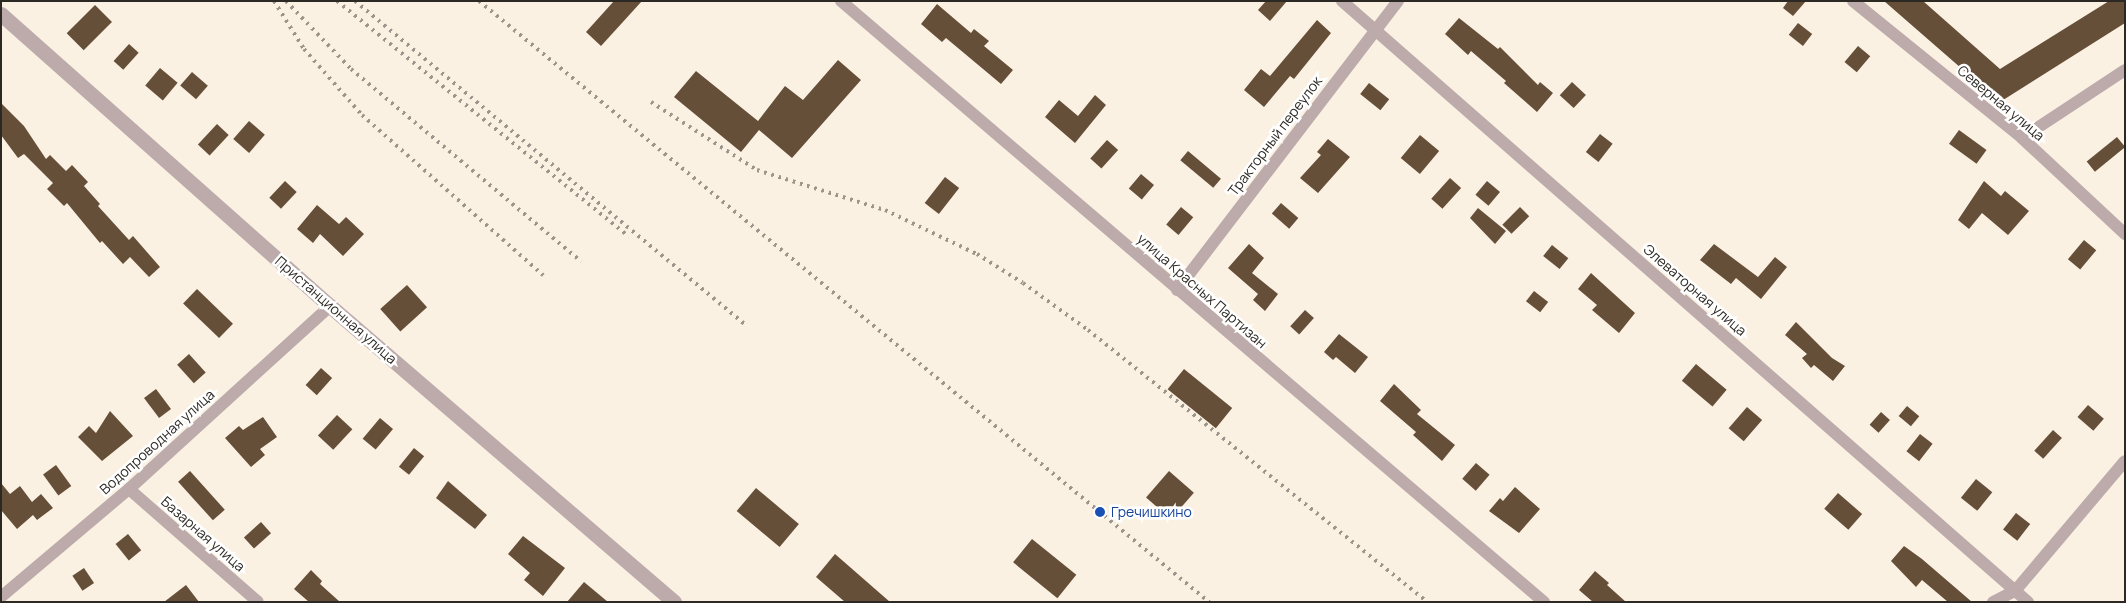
<!DOCTYPE html>
<meta charset="utf-8">
<style>
body{margin:0}
#map{position:relative;width:2126px;height:603px;overflow:hidden;background:#faf1e3;font-family:Manrope,sans-serif}
div>[style]{position:absolute}
.building>*{inset:0;background:#664f38;transform-origin:0 0}
.minor>*{height:12px;margin:-6px;padding:0 6px;transform-origin:6px;border-radius:6px;background:#bdabac}
.tertiary>*{height:15px;margin:-7.5px;padding:0 7.5px;transform-origin:7.5px;border-radius:7.5px;background:#bdabac}
.rail>*{height:4px;margin-top:-2px;transform-origin:0;background:repeating-linear-gradient(90deg,#9c958b 0 2.5px,transparent 0 7.5px)}
.dots>*{width:14px;height:14px;translate:-50% -50%;box-sizing:border-box;border:2px solid #fff;border-radius:50%}
span{translate:-50% -50%;white-space:nowrap;text-align:center;line-height:1.15;-webkit-text-stroke:5px #fff;paint-order:stroke}
.street-label{font-size:14px;color:#2c2823}
.transit-label{font-size:14px;color:#164399}
.left{translate:0 -50%;text-align:left}
.frame{position:absolute;inset:0;border:2px solid #2c2823;pointer-events:none}
</style>
<div id="map">
<div class="building">
<i style="clip-path:polygon(614px 1px,642px 1px,601px 46px,586px 32px)"></i>
<i style="clip-path:polygon(1266px 1px,1287px 1px,1270px 21px,1258px 10px)"></i>
<i style="clip-path:polygon(1788px 1px,1806px 1px,1793px 16px,1783px 8px)"></i>
<i style="clip-path:polygon(1884px 1px,1923px 1px,2000px 69px,2109px 1px,2125px 1px,2125px 23px,2000px 102px)"></i>
<i style="clip-path:polygon(937px 4px,971px 33px,974px 29px,989px 41px,984px 46px,1013px 70px,1001px 84px,946px 38px,942px 42px,921px 24px)"></i>
<i style="left:95px;top:5px;width:24px;height:40px;rotate:45deg"></i>
<i style="clip-path:polygon(1459px 18px,1498px 49px,1500px 47px,1538px 85px,1540px 82px,1553px 93px,1537px 112px,1504px 83px,1506px 81px,1471px 51px,1468px 55px,1445px 34px)"></i>
<i style="clip-path:polygon(1317px 20px,1331px 33px,1294px 79px,1290px 76px,1264px 107px,1244px 90px,1261px 69px,1270px 76px)"></i>
<i style="left:1798px;top:23px;width:18px;height:15px;rotate:38deg"></i>
<i style="left:129px;top:44px;width:13px;height:23px;rotate:42deg"></i>
<i style="left:1858px;top:46px;width:16px;height:21px;rotate:40deg"></i>
<i style="clip-path:polygon(838px 60px,861px 80px,792px 158px,759px 130px,741px 152px,674px 97px,696px 71px,758px 121px,785px 86px,803px 100px)"></i>
<i style="left:160px;top:68px;width:23px;height:23px;rotate:40deg"></i>
<i style="left:192px;top:72px;width:21px;height:18px;rotate:41deg"></i>
<i style="left:1572px;top:82px;width:19px;height:18px;rotate:43deg"></i>
<i style="left:1369px;top:83px;width:26px;height:14px;rotate:39deg"></i>
<i style="clip-path:polygon(1095px 95px,1106px 105px,1075px 143px,1045px 117px,1059px 100px,1078px 116px)"></i>
<i style="clip-path:polygon(1px 103px,24px 126px,46px 159px,50px 155px,66px 171px,72px 165px,88px 182px,84px 186px,100px 204px,98px 206px,129px 240px,133px 236px,160px 267px,149px 277px,130px 257px,123px 264px,102px 241px,100px 243px,67px 203px,64px 206px,47px 189px,53px 183px,24px 154px,18px 158px,1px 135px)"></i>
<i style="left:249px;top:121px;width:21px;height:24px;rotate:41deg"></i>
<i style="left:217px;top:124px;width:16px;height:28px;rotate:43deg"></i>
<i style="left:1959px;top:130px;width:34px;height:17px;rotate:36deg"></i>
<i style="left:1600px;top:134px;width:16px;height:23px;rotate:38deg"></i>
<i style="left:1420px;top:135px;width:25px;height:30px;rotate:40deg"></i>
<i style="left:2117px;top:137px;width:13px;height:39px;rotate:51deg"></i>
<i style="clip-path:polygon(1328px 139px,1350px 157px,1318px 193px,1300px 178px,1321px 155px,1317px 152px)"></i>
<i style="left:1107px;top:140px;width:15px;height:25px;rotate:42deg"></i>
<i style="left:1188px;top:151px;width:43px;height:12px;rotate:40deg"></i>
<i style="left:1141px;top:174px;width:17px;height:19px;rotate:40deg"></i>
<i style="left:945px;top:177px;width:18px;height:33px;rotate:38deg"></i>
<i style="left:1450px;top:178px;width:15px;height:28px;rotate:42deg"></i>
<i style="left:285px;top:181px;width:16px;height:23px;rotate:43deg"></i>
<i style="left:1487px;top:181px;width:17px;height:18px;rotate:40deg"></i>
<i style="clip-path:polygon(1984px 181px,2001px 196px,2005px 191px,2029px 211px,2008px 235px,1982px 213px,1969px 229px,1958px 220px)"></i>
<i style="left:1281px;top:203px;width:23px;height:14px;rotate:41deg"></i>
<i style="clip-path:polygon(317px 205px,339px 224px,346px 217px,364px 234px,343px 256px,320px 234px,313px 243px,297px 229px)"></i>
<i style="left:1181px;top:207px;width:16px;height:23px;rotate:40deg"></i>
<i style="left:1520px;top:207px;width:13px;height:25px;rotate:45deg"></i>
<i style="clip-path:polygon(1478px 208px,1506px 231px,1495px 244px,1470px 218px)"></i>
<i style="left:2084px;top:240px;width:16px;height:25px;rotate:40deg"></i>
<i style="clip-path:polygon(1249px 244px,1264px 258px,1252px 273px,1278px 294px,1265px 311px,1253px 300px,1258px 294px,1228px 268px)"></i>
<i style="clip-path:polygon(1714px 244px,1758px 277px,1775px 257px,1787px 267px,1761px 299px,1736px 278px,1731px 284px,1700px 260px)"></i>
<i style="left:1552px;top:245px;width:21px;height:14px;rotate:39deg"></i>
<i style="clip-path:polygon(1591px 273px,1635px 313px,1619px 333px,1592px 310px,1597px 305px,1578px 289px)"></i>
<i style="left:407px;top:285px;width:30px;height:36px;rotate:48deg"></i>
<i style="left:197px;top:289px;width:50px;height:20px;rotate:44deg"></i>
<i style="left:1534px;top:291px;width:18px;height:13px;rotate:38deg"></i>
<i style="left:1305px;top:310px;width:12px;height:22px;rotate:42deg"></i>
<i style="clip-path:polygon(1796px 322px,1832px 358px,1845px 366px,1833px 381px,1814px 365px,1811px 368px,1802px 358px,1807px 354px,1785px 335px)"></i>
<i style="clip-path:polygon(1339px 334px,1368px 357px,1355px 373px,1336px 357px,1333px 360px,1324px 352px)"></i>
<i style="left:189px;top:354px;width:25px;height:16px;rotate:48deg"></i>
<i style="left:1696px;top:364px;width:40px;height:22px;rotate:40deg"></i>
<i style="left:321px;top:368px;width:15px;height:23px;rotate:42deg"></i>
<i style="left:1184px;top:369px;width:62px;height:26px;rotate:39deg"></i>
<i style="clip-path:polygon(1394px 384px,1421px 410px,1417px 414px,1455px 445px,1442px 461px,1413px 435px,1416px 432px,1380px 401px)"></i>
<i style="left:156px;top:389px;width:25px;height:15px;rotate:53deg"></i>
<i style="left:2088px;top:405px;width:21px;height:16px;rotate:41deg"></i>
<i style="left:1907px;top:406px;width:16px;height:13px;rotate:40deg"></i>
<i style="left:1747px;top:407px;width:20px;height:28px;rotate:41deg"></i>
<i style="clip-path:polygon(110px 411px,133px 436px,102px 461px,78px 437px,89px 426px,96px 433px)"></i>
<i style="left:1881px;top:412px;width:12px;height:17px;rotate:42deg"></i>
<i style="left:337px;top:415px;width:21px;height:28px;rotate:43deg"></i>
<i style="clip-path:polygon(263px 417px,277px 437px,260px 449px,265px 455px,251px 467px,225px 438px,239px 426px,243px 430px)"></i>
<i style="left:380px;top:418px;width:17px;height:27px;rotate:40deg"></i>
<i style="left:2053px;top:430px;width:12px;height:28px;rotate:42deg"></i>
<i style="left:1920px;top:434px;width:16px;height:22px;rotate:38deg"></i>
<i style="left:414px;top:448px;width:13px;height:24px;rotate:39deg"></i>
<i style="left:1476px;top:463px;width:18px;height:21px;rotate:41deg"></i>
<i style="left:56px;top:465px;width:26px;height:16px;rotate:54deg"></i>
<i style="left:190px;top:471px;width:52px;height:16px;rotate:48deg"></i>
<i style="left:1169px;top:471px;width:33px;height:35px;rotate:41deg"></i>
<i style="left:1976px;top:479px;width:21px;height:24px;rotate:39deg"></i>
<i style="clip-path:polygon(448px 481px,487px 515px,475px 529px,436px 498px)"></i>
<i style="clip-path:polygon(1px 483px,10px 494px,20px 486px,32px 502px,41px 494px,53px 508px,37px 520px,33px 515px,17px 529px,1px 510px)"></i>
<i style="clip-path:polygon(1515px 487px,1540px 509px,1519px 533px,1489px 511px,1500px 498px,1503px 501px)"></i>
<i style="left:756px;top:488px;width:56px;height:30px;rotate:40deg"></i>
<i style="left:1838px;top:493px;width:32px;height:21px;rotate:41deg"></i>
<i style="left:2016px;top:513px;width:18px;height:21px;rotate:38deg"></i>
<i style="left:261px;top:522px;width:15px;height:23px;rotate:48deg"></i>
<i style="left:128px;top:534px;width:21px;height:16px;rotate:51deg"></i>
<i style="clip-path:polygon(523px 536px,565px 568px,543px 596px,524px 580px,530px 573px,508px 554px)"></i>
<i style="left:1032px;top:539px;width:57px;height:30px;rotate:39deg"></i>
<i style="clip-path:polygon(1904px 546px,1922px 559px,1972px 602px,1948px 602px,1922px 580px,1916px 587px,1891px 561px)"></i>
<i style="clip-path:polygon(835px 554px,890px 602px,845px 602px,816px 577px)"></i>
<i style="left:84px;top:568px;width:18px;height:14px;rotate:56deg"></i>
<i style="clip-path:polygon(311px 570px,322px 581px,320px 584px,340px 602px,309px 602px,294px 589px)"></i>
<i style="clip-path:polygon(1595px 571px,1609px 583px,1607px 585px,1626px 602px,1593px 602px,1579px 590px)"></i>
<i style="clip-path:polygon(584px 582px,608px 602px,567px 602px)"></i>
<i style="clip-path:polygon(186px 585px,199px 602px,164px 602px)"></i>
</div>
<div class="minor">
<i style="left:841px;top:1px;width:925px;rotate:40.53deg"></i>
<i style="left:1342px;top:1px;width:912px;rotate:41.22deg"></i>
<i style="left:1853px;top:1px;width:218px;rotate:39deg"></i>
<i style="left:2022px;top:138px;width:141px;rotate:43deg"></i>
<i style="left:2022px;top:138px;width:123px;rotate:-33.4deg"></i>
<i style="left:1177px;top:290px;width:364px;rotate:-52.6deg"></i>
<i style="left:129px;top:489px;width:171px;rotate:41.2deg"></i>
<i style="left:1px;top:597px;width:167px;rotate:-40.2deg"></i>
<i style="left:129px;top:489px;width:272px;rotate:-42.3deg"></i>
<i style="left:1993px;top:602px;width:25px;rotate:-27deg"></i>
<i style="left:2015px;top:591px;width:170px;rotate:-49.8deg"></i>
</div>
<div class="tertiary">
<i style="left:1px;top:14px;width:440px;rotate:41.6deg"></i>
<i style="left:330px;top:306px;width:454px;rotate:40.7deg"></i>
</div>
<div class="rail">
<i style="left:274px;top:1px;width:57px;rotate:58deg"></i>
<i style="left:304px;top:49px;width:88px;rotate:48.7deg"></i>
<i style="left:362px;top:115px;width:242px;rotate:41.5deg"></i>
<i style="left:286px;top:1px;width:94px;rotate:46.3deg"></i>
<i style="left:351px;top:69px;width:300px;rotate:39.9deg"></i>
<i style="left:337px;top:1px;width:375px;rotate:38.9deg"></i>
<i style="left:355px;top:1px;width:509px;rotate:39.66deg"></i>
<i style="left:479px;top:1px;width:946px;rotate:39.46deg"></i>
<i style="left:651px;top:102px;width:126px;rotate:32.7deg"></i>
<i style="left:757px;top:170px;width:134px;rotate:17.4deg"></i>
<i style="left:885px;top:210px;width:102px;rotate:25.6deg"></i>
<i style="left:977px;top:254px;width:54px;rotate:32.2deg"></i>
<i style="left:1023px;top:283px;width:80px;rotate:35.9deg"></i>
<i style="left:1088px;top:330px;width:435px;rotate:38.7deg"></i>
</div>
<div class="dots">
<i style="left:1100px;top:512px;background:#1a4fb4"></i>
</div>
<div class="street-label">
<span style="left:2001px;top:103px;rotate:40deg">Северная улица</span>
<span style="left:1275px;top:136px;rotate:-53deg">Тракторный переулок</span>
<span style="left:1695px;top:290px;rotate:41deg">Элеваторная улица</span>
<span style="left:1202px;top:291px;rotate:41deg">улица Красных Партизан</span>
<span style="left:336px;top:310px;rotate:41deg">Пристанционная улица</span>
<span style="left:157px;top:442px;rotate:-42deg">Водопроводная улица</span>
<span style="left:203px;top:534px;rotate:41deg">Базарная улица</span>
</div>
<div class="transit-label">
<span class="left" style="left:1111px;top:512px">Гречишкино</span>
</div>
<div class="frame"></div>
</div>
